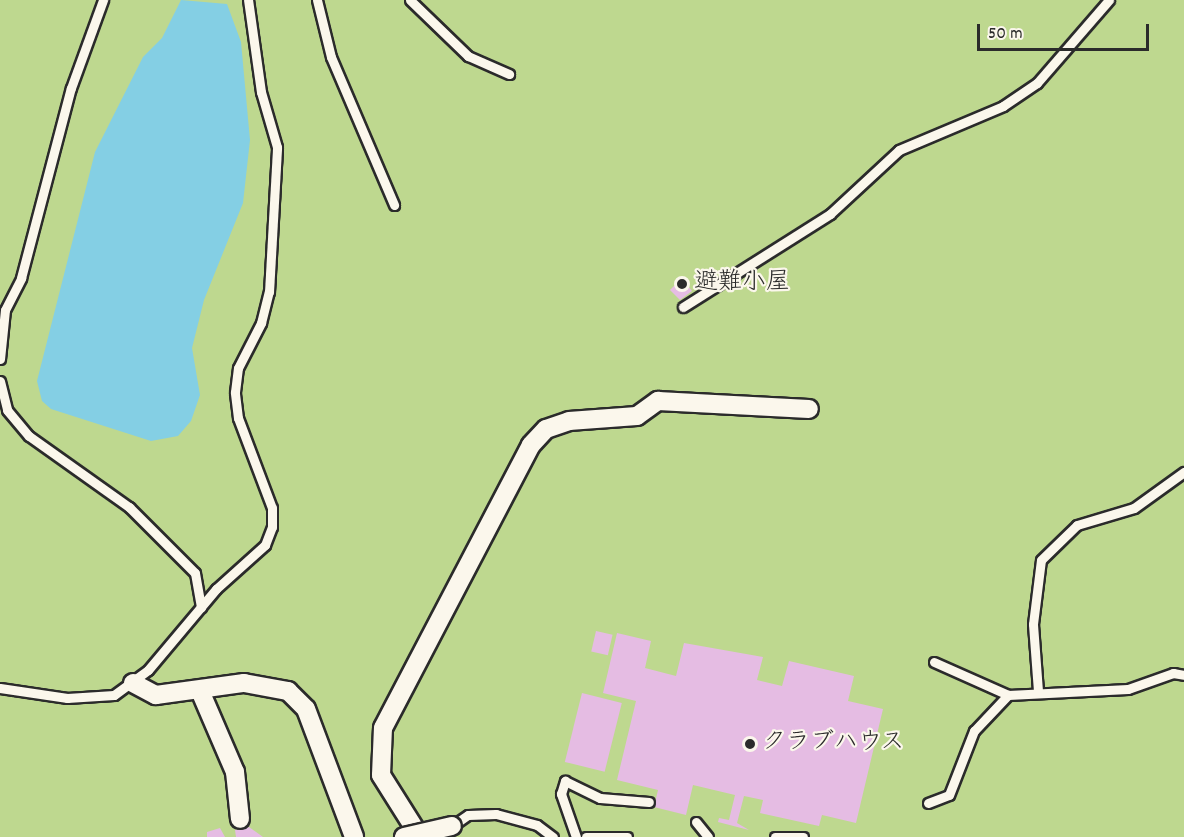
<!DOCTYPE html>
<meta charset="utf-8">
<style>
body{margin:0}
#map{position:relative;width:1184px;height:837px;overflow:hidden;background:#f4e5e9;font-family:Dekko,"Klee One",sans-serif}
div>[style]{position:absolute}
.green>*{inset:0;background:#bed88f;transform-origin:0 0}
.water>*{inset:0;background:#84cfe4}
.building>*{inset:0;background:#e5bce3;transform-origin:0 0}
.roads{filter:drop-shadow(2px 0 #2b2b2b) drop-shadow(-2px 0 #2b2b2b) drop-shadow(0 2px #2b2b2b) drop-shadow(0 -2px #2b2b2b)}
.service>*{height:9px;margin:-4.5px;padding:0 4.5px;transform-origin:4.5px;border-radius:4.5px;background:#fbf7ec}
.minor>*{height:18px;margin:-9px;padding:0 9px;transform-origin:9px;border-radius:9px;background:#fbf7ec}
.bridges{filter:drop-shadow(2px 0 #2b2b2b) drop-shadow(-2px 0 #2b2b2b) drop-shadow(0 2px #2b2b2b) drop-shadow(0 -2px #2b2b2b)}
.minor-bridge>*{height:18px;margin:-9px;padding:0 9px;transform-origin:9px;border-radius:9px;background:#fbf7ec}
.dots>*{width:16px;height:16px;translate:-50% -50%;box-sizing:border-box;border:3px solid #fbf7ec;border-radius:50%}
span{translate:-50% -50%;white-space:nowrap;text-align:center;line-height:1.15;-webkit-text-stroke:4.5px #fbf7ec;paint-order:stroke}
.poi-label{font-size:24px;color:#2b2b2b}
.left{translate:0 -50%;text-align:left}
.scale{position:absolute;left:977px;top:24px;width:172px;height:27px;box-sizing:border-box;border:3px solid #2b2b2b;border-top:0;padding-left:8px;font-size:18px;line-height:21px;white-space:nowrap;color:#2b2b2b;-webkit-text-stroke:4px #fbf7ec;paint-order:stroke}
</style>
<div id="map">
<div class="green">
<i style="left:0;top:0;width:1184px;height:837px"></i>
</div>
<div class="water">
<i style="clip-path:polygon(181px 0,227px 4px,241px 42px,250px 140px,243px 203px,204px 300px,192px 348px,200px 395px,191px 421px,178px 436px,151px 441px,51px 409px,42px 401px,37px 381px,95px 152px,143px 57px,162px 38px)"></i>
</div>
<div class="building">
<i style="clip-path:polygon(682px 278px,692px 291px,680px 300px,670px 290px)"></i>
<i style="left:596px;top:631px;width:17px;height:21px;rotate:13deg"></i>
<i style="clip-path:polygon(617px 633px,651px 641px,645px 668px,676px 676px,684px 643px,763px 657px,757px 680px,782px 686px,789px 661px,854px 676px,848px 701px,883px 709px,856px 823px,822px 815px,819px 826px,760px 813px,763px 800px,744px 796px,737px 823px,749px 830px,718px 822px,719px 818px,729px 820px,735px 795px,693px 785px,686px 815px,654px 807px,658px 790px,617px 780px,636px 701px,603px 693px)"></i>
<i style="left:582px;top:693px;width:41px;height:71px;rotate:14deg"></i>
<i style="clip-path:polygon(249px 827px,263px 837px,236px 837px,235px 830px)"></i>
<i style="clip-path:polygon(220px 828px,225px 837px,207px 837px,207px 832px)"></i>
</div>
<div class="roads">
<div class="service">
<i style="left:317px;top:0;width:59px;rotate:76.2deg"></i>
<i style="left:331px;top:57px;width:161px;rotate:66.9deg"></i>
<i style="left:410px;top:0;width:81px;rotate:44deg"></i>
<i style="left:468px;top:56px;width:45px;rotate:23.7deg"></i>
<i style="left:683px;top:307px;width:174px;rotate:-32.3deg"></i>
<i style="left:830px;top:214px;width:94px;rotate:-42.8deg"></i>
<i style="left:899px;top:150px;width:113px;rotate:-22.9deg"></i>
<i style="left:1003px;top:106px;width:41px;rotate:-34.1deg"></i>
<i style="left:1037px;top:83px;width:110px;rotate:-49.1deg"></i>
<i style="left:0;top:359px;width:49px;rotate:-84.2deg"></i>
<i style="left:5px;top:310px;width:36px;rotate:-63deg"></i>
<i style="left:21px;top:278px;width:196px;rotate:-75.3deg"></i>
<i style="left:71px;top:88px;width:94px;rotate:-70deg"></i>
<i style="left:0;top:381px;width:30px;rotate:76deg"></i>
<i style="left:7px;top:410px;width:34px;rotate:50deg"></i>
<i style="left:29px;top:436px;width:123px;rotate:35.4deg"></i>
<i style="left:129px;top:507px;width:93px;rotate:45deg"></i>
<i style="left:195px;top:573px;width:35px;rotate:80deg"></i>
<i style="left:934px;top:662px;width:81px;rotate:24deg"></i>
<i style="left:1008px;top:695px;width:120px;rotate:-2.9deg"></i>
<i style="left:1128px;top:689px;width:48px;rotate:-19.6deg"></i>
<i style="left:1173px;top:673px;width:11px;rotate:10deg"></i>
<i style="left:0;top:688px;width:68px;rotate:8.5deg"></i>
<i style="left:67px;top:698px;width:47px;rotate:-3.7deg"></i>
<i style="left:114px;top:695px;width:42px;rotate:-36.3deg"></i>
<i style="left:148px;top:670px;width:106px;rotate:-50deg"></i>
<i style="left:216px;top:589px;width:66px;rotate:-41.9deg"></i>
<i style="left:265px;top:545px;width:19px;rotate:-69deg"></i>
<i style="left:272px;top:527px;width:19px;rotate:-90deg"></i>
<i style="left:272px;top:508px;width:96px;rotate:-110.7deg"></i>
<i style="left:238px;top:418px;width:26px;rotate:-97deg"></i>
<i style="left:235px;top:392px;width:24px;rotate:-83deg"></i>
<i style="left:238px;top:368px;width:51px;rotate:-62.9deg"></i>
<i style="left:261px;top:323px;width:32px;rotate:-76deg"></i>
<i style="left:269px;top:292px;width:145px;rotate:-86.8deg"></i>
<i style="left:277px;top:147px;width:57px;rotate:-106.2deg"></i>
<i style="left:261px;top:92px;width:93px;rotate:-98deg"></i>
<i style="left:1038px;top:691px;width:67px;rotate:-94.3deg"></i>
<i style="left:1033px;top:624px;width:64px;rotate:-82.9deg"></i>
<i style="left:1041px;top:560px;width:50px;rotate:-44.2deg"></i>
<i style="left:1077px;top:525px;width:59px;rotate:-16.6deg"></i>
<i style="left:1134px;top:508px;width:62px;rotate:-35.8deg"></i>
<i style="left:928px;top:803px;width:22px;rotate:-21deg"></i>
<i style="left:949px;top:795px;width:69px;rotate:-68.7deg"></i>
<i style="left:974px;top:731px;width:50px;rotate:-46.6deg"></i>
<i style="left:696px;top:822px;width:19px;rotate:51deg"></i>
<i style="left:452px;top:826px;width:19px;rotate:-35deg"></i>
<i style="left:468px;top:815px;width:28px;rotate:-2deg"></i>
<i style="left:496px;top:814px;width:42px;rotate:15deg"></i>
<i style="left:537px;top:825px;width:20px;rotate:37deg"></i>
<i style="left:576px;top:837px;width:46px;rotate:-109.2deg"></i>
<i style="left:561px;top:794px;width:14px;rotate:-73deg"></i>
<i style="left:565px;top:781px;width:39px;rotate:26deg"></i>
<i style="left:600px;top:798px;width:49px;rotate:4.7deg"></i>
<i style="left:586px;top:837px;width:41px"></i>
<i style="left:775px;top:837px;width:28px"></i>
</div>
<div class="minor">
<i style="left:133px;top:683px;width:26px;rotate:28deg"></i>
<i style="left:156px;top:695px;width:89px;rotate:-7.8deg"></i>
<i style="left:244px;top:683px;width:45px;rotate:10.3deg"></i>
<i style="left:288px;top:691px;width:25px;rotate:45deg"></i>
<i style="left:306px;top:709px;width:137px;rotate:69.4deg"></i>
<i style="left:201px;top:693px;width:86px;rotate:66.7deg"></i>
<i style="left:235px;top:772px;width:47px;rotate:83.9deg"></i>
<i style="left:420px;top:837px;width:73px;rotate:-122.2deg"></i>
<i style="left:381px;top:775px;width:47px;rotate:-87.6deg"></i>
<i style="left:383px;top:728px;width:319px;rotate:-62.4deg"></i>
<i style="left:531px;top:445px;width:22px;rotate:-47deg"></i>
<i style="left:546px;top:429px;width:24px;rotate:-19deg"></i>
<i style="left:569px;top:421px;width:68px;rotate:-4.2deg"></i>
<i style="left:637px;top:416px;width:26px;rotate:-36deg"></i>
<i style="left:658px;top:401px;width:151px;rotate:3deg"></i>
</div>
</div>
<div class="bridges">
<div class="minor-bridge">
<i style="left:404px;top:837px;width:49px;rotate:-12.9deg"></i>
</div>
</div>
<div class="dots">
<i style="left:682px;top:284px;background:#2b2b2b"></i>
<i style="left:750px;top:744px;background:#2b2b2b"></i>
</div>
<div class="poi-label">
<span class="left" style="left:694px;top:284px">避難小屋</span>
<span class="left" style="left:762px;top:744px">クラブハウス</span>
</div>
<div class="scale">50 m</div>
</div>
